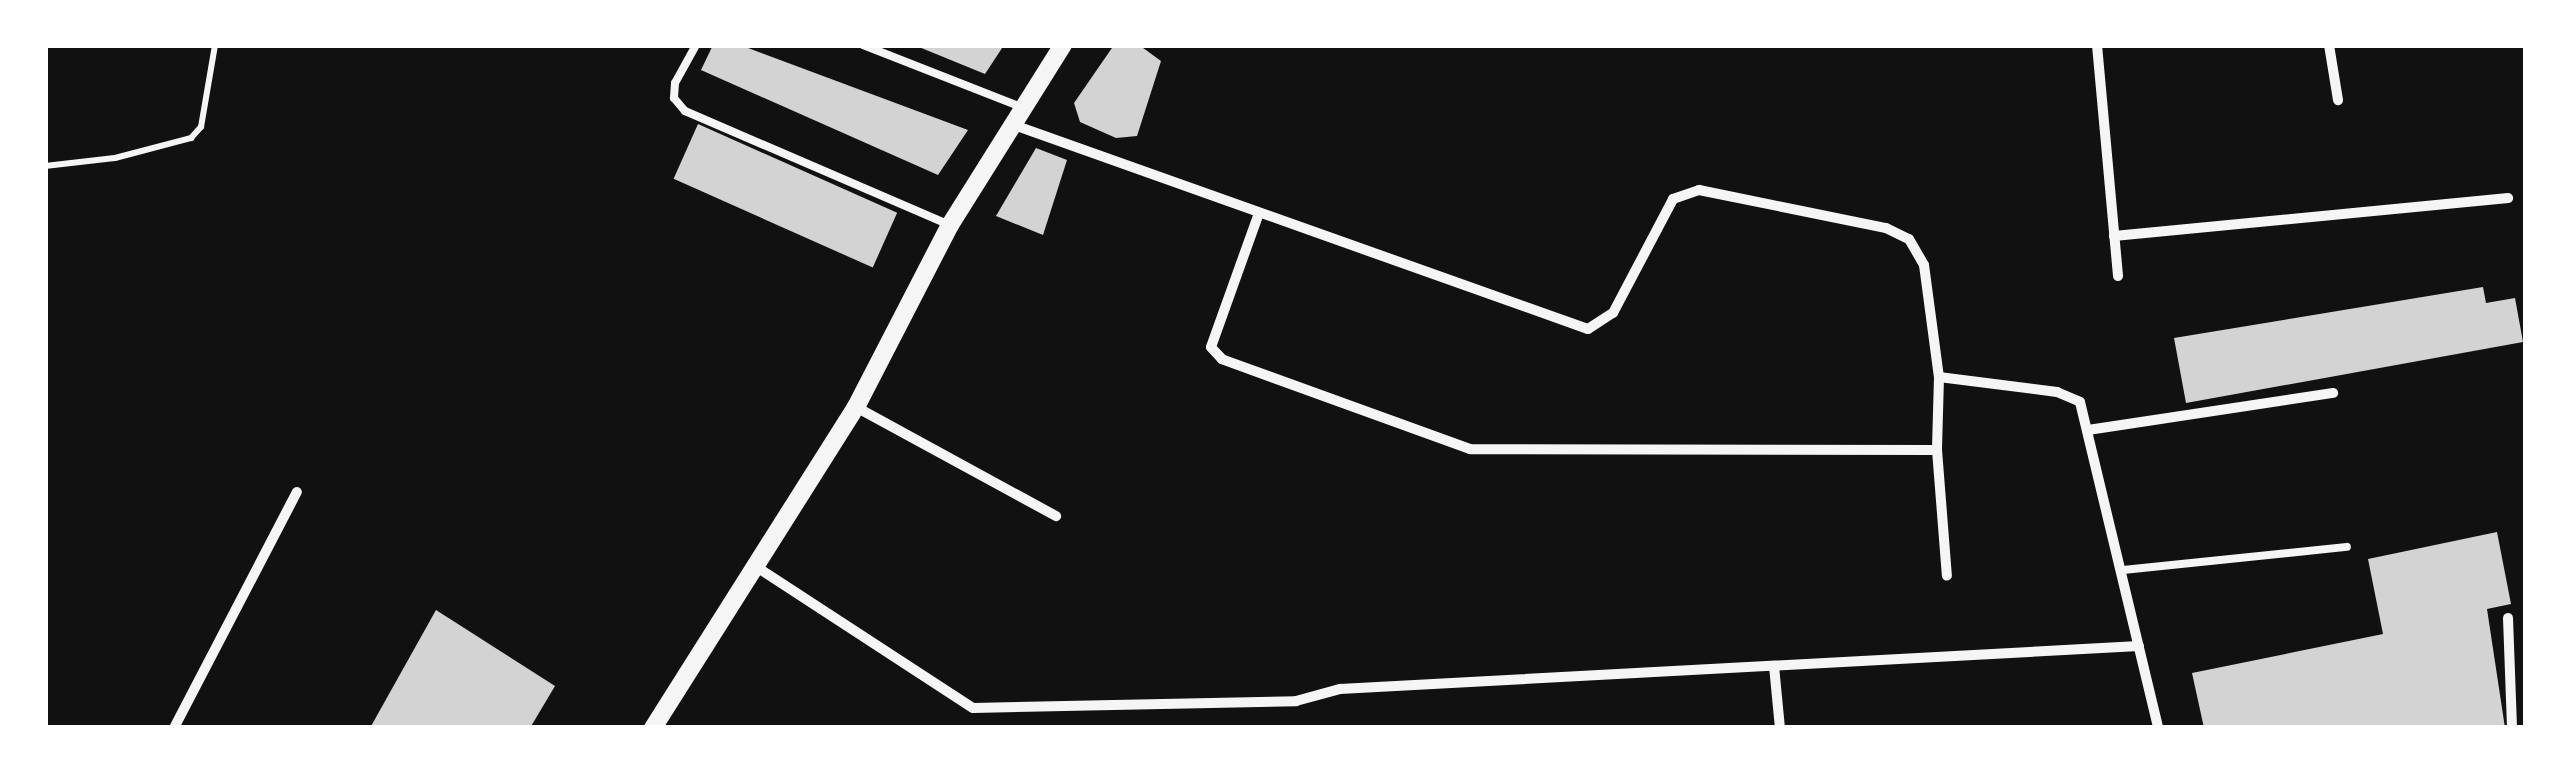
<!DOCTYPE html>
<style>
body{margin:0}
#map{position:relative;width:2571px;height:773px;overflow:hidden;background:#111;font-family:Helvetica,sans-serif}
div>[style]{position:absolute}
.building>*{inset:0;background:#d3d3d3;transform-origin:0 0}
.path>*{height:6px;margin:-3px;padding:0 3px;transform-origin:3px;border-radius:3px;background:#f5f5f5}
.service>*{height:8px;margin:-4px;padding:0 4px;transform-origin:4px;border-radius:4px;background:#f5f5f5}
.minor>*{height:10px;margin:-5px;padding:0 5px;transform-origin:5px;border-radius:5px;background:#f5f5f5}
.tertiary>*{height:18px;margin:-9px;padding:0 9px;transform-origin:9px;border-radius:9px;background:#f5f5f5}
span{translate:-50% -50%;white-space:nowrap;text-align:center;line-height:1.15;-webkit-text-stroke:9px #fff;paint-order:stroke}
.frame{position:absolute;inset:0;border:48px solid #fff;pointer-events:none}
</style>
<div id="map">
<div class="building">
<i style="clip-path:polygon(713px 45px,740px 45px,968px 130px,938px 175px,701px 70px)"></i>
<i style="clip-path:polygon(914px 45px,1004px 45px,985px 74px)"></i>
<i style="clip-path:polygon(1114px 45px,1139px 45px,1161px 61px,1137px 136px,1116px 138px,1080px 122px,1074px 103px)"></i>
<i style="left:698px;top:124px;width:218px;height:60px;rotate:24deg"></i>
<i style="clip-path:polygon(1036px 148px,1067px 160px,1043px 235px,996px 216px)"></i>
<i style="clip-path:polygon(2483px 287px,2486px 303px,2515px 298px,2523px 342px,2186px 403px,2174px 338px)"></i>
<i style="clip-path:polygon(2497px 532px,2511px 604px,2487px 609px,2505px 728px,2204px 728px,2192px 673px,2383px 634px,2368px 559px)"></i>
<i style="clip-path:polygon(436px 610px,555px 686px,530px 728px,370px 728px)"></i>
</div>
<div class="path">
<i style="left:45px;top:166px;width:70px;rotate:-6.5deg"></i>
<i style="left:115px;top:158px;width:79px;rotate:-14.7deg"></i>
<i style="left:191px;top:138px;width:15px;rotate:-48deg"></i>
<i style="left:201px;top:127px;width:83px;rotate:-80.3deg"></i>
</div>
<div class="service">
<i style="left:696px;top:45px;width:43px;rotate:118.9deg"></i>
<i style="left:675px;top:83px;width:15px;rotate:94deg"></i>
<i style="left:674px;top:98px;width:17px;rotate:50deg"></i>
<i style="left:685px;top:111px;width:285px;rotate:23.3deg"></i>
<i style="left:863px;top:45px;width:170px;rotate:21.4deg"></i>
<i style="left:2123px;top:570px;width:225px;rotate:-5.9deg"></i>
</div>
<div class="minor">
<i style="left:2097px;top:45px;width:232px;rotate:84.8deg"></i>
<i style="left:2329px;top:45px;width:56px;rotate:80.7deg"></i>
<i style="left:1014px;top:125px;width:609px;rotate:19.57deg"></i>
<i style="left:1588px;top:329px;width:30px;rotate:-33deg"></i>
<i style="left:1613px;top:313px;width:129px;rotate:-62.2deg"></i>
<i style="left:1673px;top:199px;width:28px;rotate:-19deg"></i>
<i style="left:1699px;top:190px;width:191px;rotate:11.5deg"></i>
<i style="left:1886px;top:228px;width:25px;rotate:26deg"></i>
<i style="left:1909px;top:239px;width:30px;rotate:60deg"></i>
<i style="left:1924px;top:265px;width:113px;rotate:82.4deg"></i>
<i style="left:1939px;top:377px;width:73px;rotate:91.6deg"></i>
<i style="left:1937px;top:450px;width:467px;rotate:-179.9deg"></i>
<i style="left:1470px;top:449px;width:264px;rotate:-160.1deg"></i>
<i style="left:1222px;top:359px;width:16px;rotate:-133deg"></i>
<i style="left:1211px;top:347px;width:142px;rotate:-70.3deg"></i>
<i style="left:2114px;top:236px;width:396px;rotate:-5.5deg"></i>
<i style="left:1939px;top:377px;width:119px;rotate:7.2deg"></i>
<i style="left:2057px;top:392px;width:25px;rotate:23deg"></i>
<i style="left:2080px;top:402px;width:335px;rotate:76.5deg"></i>
<i style="left:856px;top:407px;width:228px;rotate:28.6deg"></i>
<i style="left:2088px;top:430px;width:248px;rotate:-8.6deg"></i>
<i style="left:1937px;top:450px;width:126px;rotate:85.5deg"></i>
<i style="left:755px;top:566px;width:260px;rotate:33.1deg"></i>
<i style="left:973px;top:708px;width:323px;rotate:-1.2deg"></i>
<i style="left:1296px;top:701px;width:46px;rotate:-15.3deg"></i>
<i style="left:1340px;top:689px;width:800px;rotate:-3.08deg"></i>
<i style="left:2508px;top:618px;width:110px;rotate:87.9deg"></i>
<i style="left:1774px;top:666px;width:62px;rotate:84.5deg"></i>
<i style="left:174px;top:728px;width:266px;rotate:-62.5deg"></i>
</div>
<div class="tertiary">
<i style="left:653px;top:728px;width:380px;rotate:-57.7deg"></i>
<i style="left:856px;top:407px;width:205px;rotate:-62.7deg"></i>
<i style="left:950px;top:225px;width:213px;rotate:-57.9deg"></i>
</div>
<div class="frame"></div>
</div>
